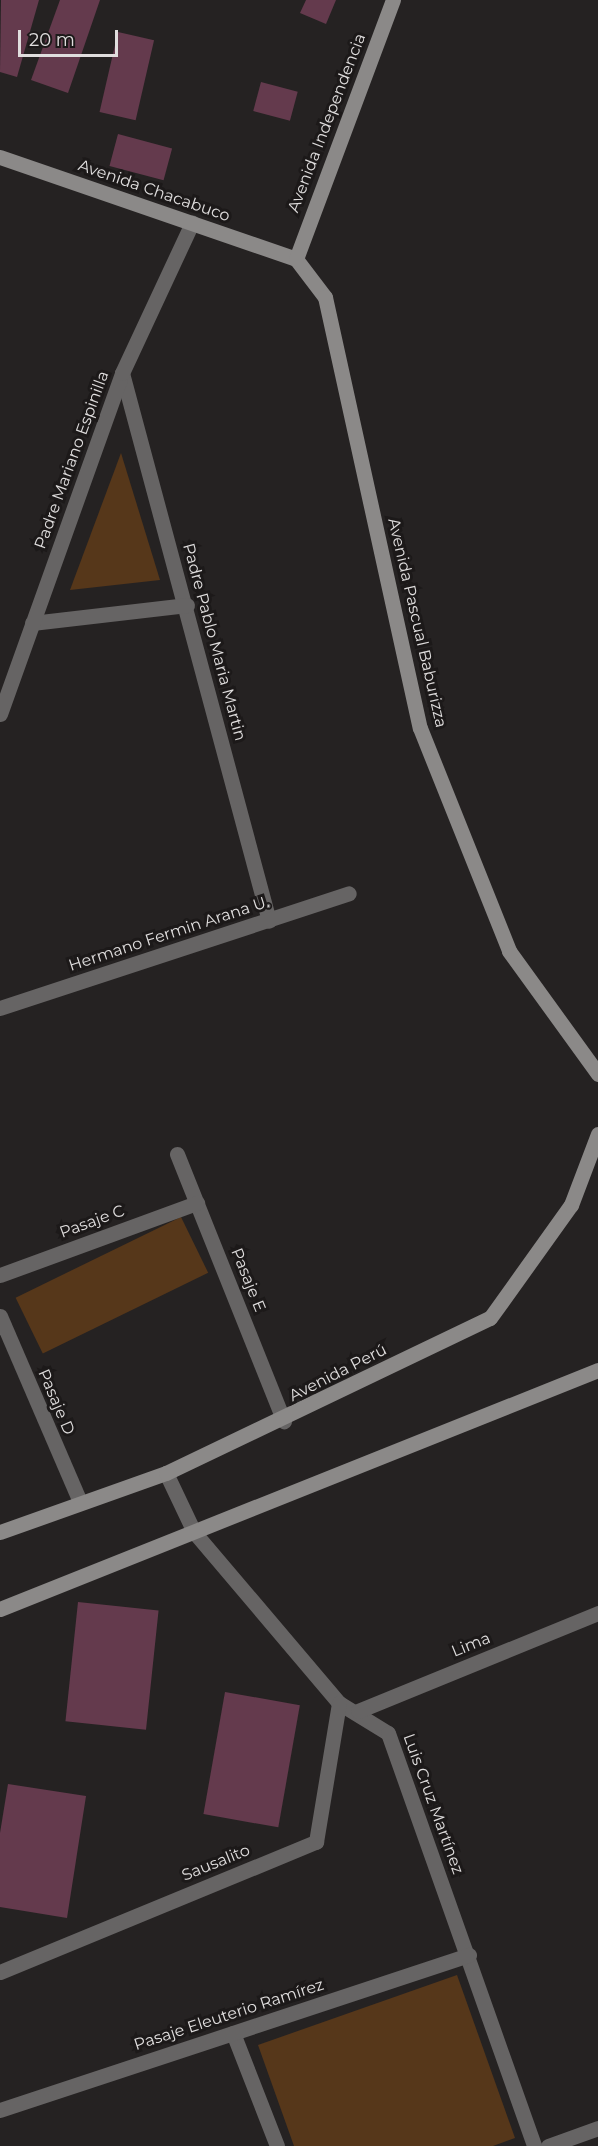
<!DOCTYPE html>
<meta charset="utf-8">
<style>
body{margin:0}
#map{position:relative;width:598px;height:2146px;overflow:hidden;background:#252222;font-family:Montserrat,sans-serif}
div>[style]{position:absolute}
.green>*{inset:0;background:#56371a;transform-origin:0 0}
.building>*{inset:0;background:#643a4d;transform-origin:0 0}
.street>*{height:15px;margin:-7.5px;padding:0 7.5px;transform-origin:7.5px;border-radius:7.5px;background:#666464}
.secondary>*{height:15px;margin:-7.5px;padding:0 7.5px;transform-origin:7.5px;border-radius:7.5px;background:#8b8988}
span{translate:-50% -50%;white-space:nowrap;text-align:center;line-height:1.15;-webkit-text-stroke:6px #1c1919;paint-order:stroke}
.street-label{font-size:16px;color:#e0dede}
.scale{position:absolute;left:18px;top:30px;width:100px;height:27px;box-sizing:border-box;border:3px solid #e0dede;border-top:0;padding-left:8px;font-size:18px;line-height:21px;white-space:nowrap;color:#e0dede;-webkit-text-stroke:4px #1c1919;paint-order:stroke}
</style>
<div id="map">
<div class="green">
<i style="clip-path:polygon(121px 453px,160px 580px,70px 590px)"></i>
<i style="left:181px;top:1217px;width:62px;height:184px;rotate:64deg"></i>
<i style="clip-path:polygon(457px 1975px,515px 2138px,493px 2146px,294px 2146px,258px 2045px)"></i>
</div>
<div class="building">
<i style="clip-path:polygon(1px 0,39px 0,17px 77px,0 72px)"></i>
<i style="clip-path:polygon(60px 0,100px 0,68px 93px,31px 80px)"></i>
<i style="clip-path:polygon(306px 0,336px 0,326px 24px,300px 13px)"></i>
<i style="left:118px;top:32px;width:37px;height:82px;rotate:13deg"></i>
<i style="left:261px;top:82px;width:38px;height:30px;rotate:15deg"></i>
<i style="left:118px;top:134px;width:56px;height:33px;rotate:15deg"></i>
<i style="left:78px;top:1602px;width:81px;height:120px;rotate:6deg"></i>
<i style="left:225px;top:1692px;width:76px;height:124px;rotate:10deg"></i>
<i style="clip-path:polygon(8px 1784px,86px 1796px,67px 1918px,0 1907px,0 1833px)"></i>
</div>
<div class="street">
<i style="left:122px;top:373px;width:567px;rotate:74.98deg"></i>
<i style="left:32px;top:623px;width:156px;rotate:-6.6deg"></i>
<i style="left:0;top:714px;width:362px;rotate:-70.3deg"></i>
<i style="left:122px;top:373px;width:166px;rotate:-65deg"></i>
<i style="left:0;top:1008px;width:367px;rotate:-18.2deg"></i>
<i style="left:177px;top:1154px;width:288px;rotate:68.2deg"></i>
<i style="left:0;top:1275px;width:210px;rotate:-20.1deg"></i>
<i style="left:0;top:1316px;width:202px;rotate:66.7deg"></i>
<i style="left:166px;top:1473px;width:65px;rotate:64.6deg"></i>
<i style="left:194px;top:1532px;width:224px;rotate:49.7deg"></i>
<i style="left:339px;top:1703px;width:57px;rotate:31.5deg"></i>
<i style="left:388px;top:1733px;width:438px;rotate:70.5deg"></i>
<i style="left:358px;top:1711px;width:259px;rotate:-22.2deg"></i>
<i style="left:0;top:1972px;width:342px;rotate:-22.4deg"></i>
<i style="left:316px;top:1842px;width:141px;rotate:-80.6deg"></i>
<i style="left:233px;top:2033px;width:121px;rotate:68.7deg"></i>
<i style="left:0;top:2110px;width:494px;rotate:-18.3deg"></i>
<i style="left:548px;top:2146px;width:53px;rotate:-19.8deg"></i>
</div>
<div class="secondary">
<i style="left:0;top:157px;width:313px;rotate:19deg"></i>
<i style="left:296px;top:259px;width:48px;rotate:52.7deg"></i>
<i style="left:325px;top:297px;width:441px;rotate:77.6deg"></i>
<i style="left:420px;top:728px;width:240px;rotate:68.2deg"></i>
<i style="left:509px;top:951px;width:152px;rotate:54.1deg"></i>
<i style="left:296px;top:259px;width:277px;rotate:-69.5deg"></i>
<i style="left:0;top:1532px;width:176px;rotate:-19.6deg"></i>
<i style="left:166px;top:1473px;width:359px;rotate:-25.6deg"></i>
<i style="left:490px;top:1318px;width:139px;rotate:-54.4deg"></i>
<i style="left:571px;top:1205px;width:76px;rotate:-69.2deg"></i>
<i style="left:0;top:1609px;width:644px;rotate:-21.78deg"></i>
</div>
<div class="street-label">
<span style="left:327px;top:123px;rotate:-69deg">Avenida Independencia</span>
<span style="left:154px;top:191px;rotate:19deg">Avenida Chacabuco</span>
<span style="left:72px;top:460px;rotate:-70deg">Padre Mariano Espinilla</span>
<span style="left:417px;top:623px;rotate:77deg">Avenida Pascual Baburizza</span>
<span style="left:214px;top:642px;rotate:75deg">Padre Pablo Maria Martin</span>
<span style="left:169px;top:934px;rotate:-18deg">Hermano Fermin Arana U.</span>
<span style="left:92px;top:1222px;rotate:-20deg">Pasaje C</span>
<span style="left:248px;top:1280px;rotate:68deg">Pasaje E</span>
<span style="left:338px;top:1373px;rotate:-27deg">Avenida Perú</span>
<span style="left:56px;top:1402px;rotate:67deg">Pasaje D</span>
<span style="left:471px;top:1645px;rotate:-22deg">Lima</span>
<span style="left:433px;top:1804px;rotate:70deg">Luis Cruz Martínez</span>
<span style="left:216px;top:1863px;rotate:-22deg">Sausalito</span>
<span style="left:229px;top:2015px;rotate:-18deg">Pasaje Eleuterio Ramírez</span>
</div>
<div class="scale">20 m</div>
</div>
